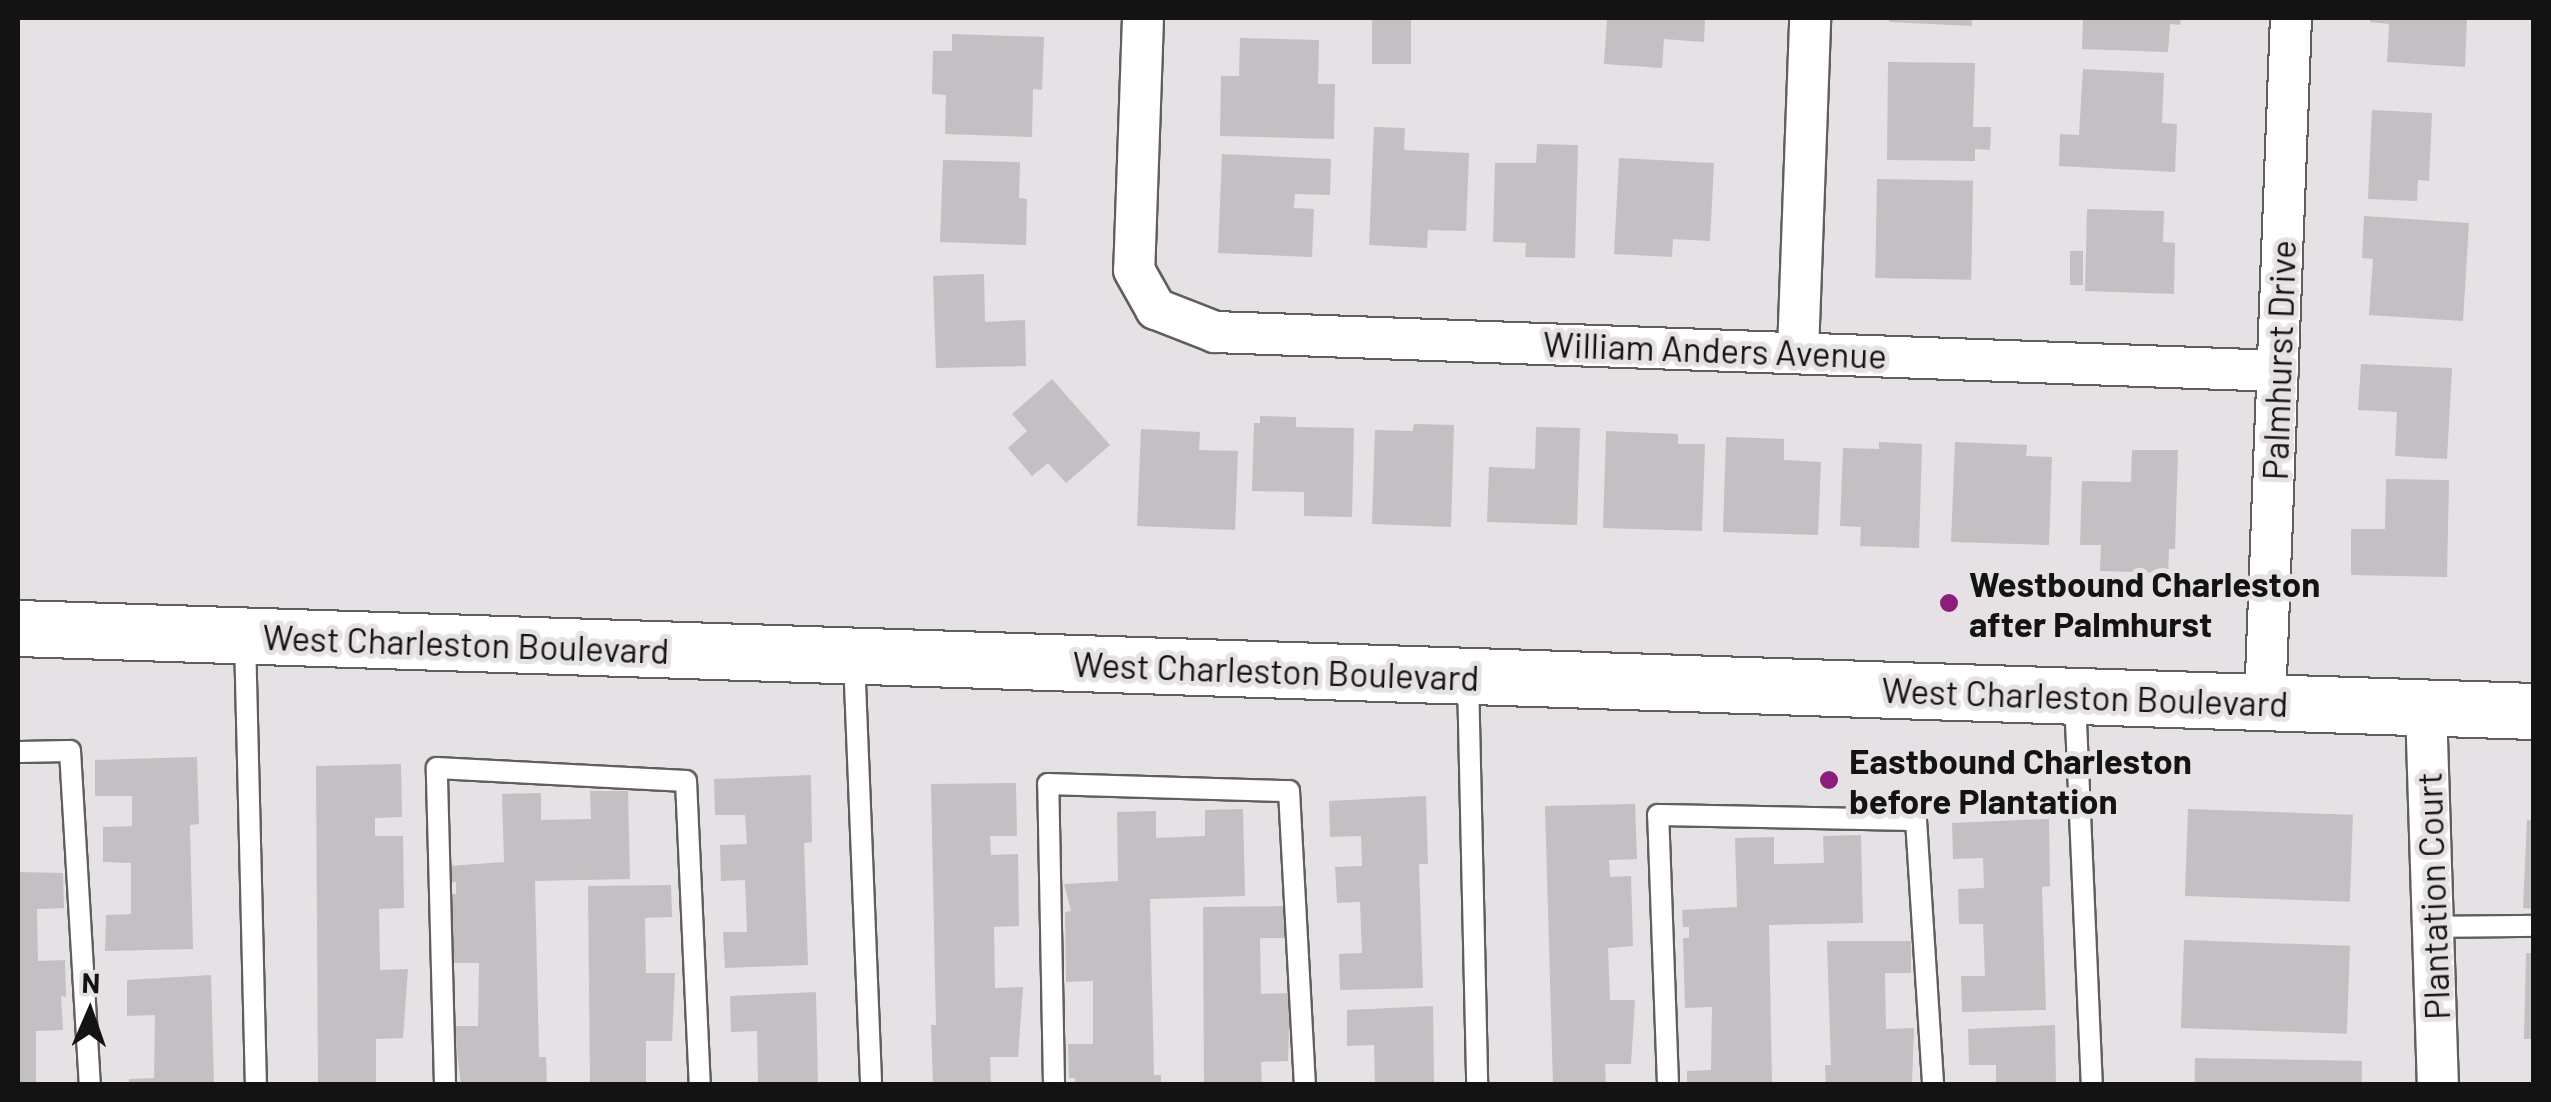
<!DOCTYPE html>
<style>
body{margin:0}
#map{position:relative;width:2551px;height:1102px;overflow:hidden;background:#e5e1e4;font-family:Barlow,sans-serif}
div>[style]{position:absolute}
.building>*{inset:0;background:#c3bfc2;transform-origin:0 0}
.roads{filter:drop-shadow(2px 0 #615e60) drop-shadow(-2px 0 #615e60) drop-shadow(0 2px #615e60) drop-shadow(0 -2px #615e60)}
.service>*{height:20px;margin:-10px;padding:0 10px;transform-origin:10px;border-radius:10px;background:#fff}
.minor>*{height:40px;margin:-20px;padding:0 20px;transform-origin:20px;border-radius:20px;background:#fff}
.primary>*{height:55px;margin:-27.5px;padding:0 27.5px;transform-origin:27.5px;border-radius:27.5px;background:#fff}
.dots>*{width:28px;height:28px;translate:-50% -50%;box-sizing:border-box;border:5px solid #e5e1e4;border-radius:50%}
span{translate:-50% -50%;white-space:nowrap;text-align:center;line-height:1.15;-webkit-text-stroke:10px #e5e1e4;paint-order:stroke}
.street-label{font-size:35px;color:#141314}
.poi-label{font-size:35px;color:#141314;font-weight:700}
.left{translate:0 -50%;text-align:left}
.frame{position:absolute;inset:0;border:20px solid #141314;pointer-events:none}
.north{position:absolute;left:40px;top:962px;width:100px;height:100px;-webkit-text-stroke:8px #e5e1e4;paint-order:stroke;rotate:2deg;font-size:28px;font-weight:700;line-height:40px;text-align:center;color:#141314}
.north::after{content:'';display:block;margin:auto;width:35px;height:45px;background:#141314;clip-path:polygon(50% 0,100% 100%,50% 72%,0 100%)}
</style>
<div id="map">
<div class="building">
<i style="left:1372px;top:18px;width:39px;height:46px"></i>
<i style="clip-path:polygon(1607px 18px,1705px 18px,1704px 42px,1664px 39px,1662px 68px,1604px 64px)"></i>
<i style="clip-path:polygon(1890px 18px,1972px 18px,1972px 26px,1889px 22px)"></i>
<i style="clip-path:polygon(2083px 18px,2181px 18px,2180px 25px,2170px 24px,2168px 52px,2082px 49px)"></i>
<i style="clip-path:polygon(2370px 18px,2467px 18px,2465px 67px,2387px 62px,2389px 24px,2370px 22px)"></i>
<i style="clip-path:polygon(952px 34px,1044px 37px,1042px 90px,1033px 89px,1032px 137px,945px 134px,946px 95px,932px 94px,933px 51px,952px 51px)"></i>
<i style="clip-path:polygon(1240px 38px,1319px 40px,1318px 84px,1335px 84px,1334px 139px,1220px 136px,1221px 76px,1239px 76px)"></i>
<i style="clip-path:polygon(1888px 62px,1975px 63px,1973px 127px,1991px 127px,1990px 150px,1975px 149px,1975px 161px,1887px 160px)"></i>
<i style="clip-path:polygon(2083px 69px,2164px 73px,2162px 123px,2177px 124px,2175px 172px,2059px 166px,2060px 134px,2079px 135px)"></i>
<i style="clip-path:polygon(2372px 110px,2432px 113px,2429px 181px,2418px 180px,2417px 201px,2368px 199px)"></i>
<i style="clip-path:polygon(1374px 127px,1405px 128px,1404px 150px,1469px 153px,1466px 231px,1428px 230px,1427px 248px,1369px 245px)"></i>
<i style="clip-path:polygon(1537px 144px,1578px 145px,1575px 258px,1525px 257px,1526px 243px,1493px 242px,1495px 163px,1536px 163px)"></i>
<i style="clip-path:polygon(1222px 154px,1331px 159px,1330px 195px,1295px 194px,1294px 208px,1314px 209px,1312px 257px,1218px 253px)"></i>
<i style="clip-path:polygon(1619px 158px,1714px 163px,1710px 241px,1673px 239px,1672px 257px,1614px 254px)"></i>
<i style="clip-path:polygon(943px 160px,1020px 162px,1019px 198px,1027px 199px,1026px 245px,940px 242px)"></i>
<i style="left:1877px;top:179px;width:96px;height:99px;rotate:1deg"></i>
<i style="clip-path:polygon(2087px 209px,2164px 211px,2163px 242px,2175px 243px,2174px 294px,2085px 291px)"></i>
<i style="clip-path:polygon(2364px 216px,2469px 223px,2463px 321px,2369px 315px,2373px 259px,2362px 258px)"></i>
<i style="left:2083px;top:251px;width:34px;height:13px;rotate:90deg"></i>
<i style="clip-path:polygon(984px 274px,985px 322px,1025px 320px,1026px 366px,936px 368px,933px 276px)"></i>
<i style="clip-path:polygon(2361px 364px,2452px 368px,2447px 459px,2395px 456px,2397px 412px,2358px 410px)"></i>
<i style="clip-path:polygon(1052px 379px,1110px 445px,1066px 483px,1048px 463px,1032px 476px,1008px 448px,1027px 431px,1012px 414px)"></i>
<i style="clip-path:polygon(1260px 416px,1296px 417px,1296px 427px,1354px 428px,1352px 517px,1304px 516px,1304px 492px,1252px 491px,1254px 423px,1260px 423px)"></i>
<i style="clip-path:polygon(1414px 424px,1454px 425px,1451px 527px,1372px 524px,1375px 430px,1413px 431px)"></i>
<i style="clip-path:polygon(1536px 427px,1580px 428px,1577px 525px,1487px 522px,1489px 467px,1535px 469px)"></i>
<i style="clip-path:polygon(1141px 429px,1200px 432px,1199px 450px,1238px 451px,1235px 530px,1137px 526px)"></i>
<i style="clip-path:polygon(1606px 431px,1678px 434px,1678px 444px,1705px 444px,1702px 531px,1603px 528px)"></i>
<i style="clip-path:polygon(1726px 437px,1784px 439px,1784px 460px,1821px 462px,1818px 535px,1723px 532px)"></i>
<i style="clip-path:polygon(1879px 442px,1922px 444px,1919px 548px,1860px 546px,1861px 527px,1840px 526px,1843px 448px,1879px 449px)"></i>
<i style="clip-path:polygon(1955px 442px,2027px 445px,2026px 456px,2052px 457px,2049px 545px,1951px 542px)"></i>
<i style="clip-path:polygon(2132px 450px,2178px 450px,2175px 549px,2169px 549px,2168px 573px,2100px 571px,2101px 545px,2080px 545px,2082px 481px,2131px 482px)"></i>
<i style="clip-path:polygon(2386px 479px,2449px 480px,2447px 577px,2351px 575px,2351px 529px,2385px 529px)"></i>
<i style="clip-path:polygon(197px 757px,199px 824px,190px 825px,193px 949px,105px 951px,106px 915px,131px 914px,131px 863px,103px 862px,103px 827px,132px 826px,132px 796px,95px 796px,95px 760px)"></i>
<i style="clip-path:polygon(401px 764px,402px 817px,375px 818px,375px 836px,403px 836px,404px 908px,379px 909px,380px 970px,408px 969px,403px 1038px,376px 1039px,376px 1084px,318px 1084px,316px 766px)"></i>
<i style="clip-path:polygon(811px 775px,812px 842px,804px 843px,808px 965px,725px 968px,723px 932px,747px 932px,745px 880px,721px 881px,720px 845px,747px 844px,745px 815px,715px 815px,714px 779px)"></i>
<i style="clip-path:polygon(1016px 783px,1017px 836px,990px 836px,991px 855px,1018px 854px,1019px 926px,994px 927px,995px 988px,1023px 987px,1018px 1057px,990px 1057px,991px 1084px,933px 1084px,931px 1025px,936px 1025px,931px 784px)"></i>
<i style="clip-path:polygon(590px 791px,628px 791px,630px 879px,535px 881px,539px 1057px,546px 1057px,547px 1084px,461px 1084px,454px 1026px,478px 1026px,479px 963px,452px 963px,450px 893px,456px 894px,456px 882px,450px 882px,449px 866px,504px 862px,502px 794px,541px 793px,541px 820px,591px 819px)"></i>
<i style="clip-path:polygon(1426px 796px,1428px 864px,1419px 864px,1423px 988px,1340px 990px,1339px 954px,1362px 953px,1360px 902px,1337px 903px,1335px 867px,1362px 866px,1361px 836px,1330px 837px,1329px 801px)"></i>
<i style="clip-path:polygon(1635px 804px,1637px 859px,1609px 860px,1610px 877px,1631px 876px,1633px 946px,1608px 948px,1610px 1000px,1635px 1000px,1631px 1064px,1605px 1064px,1606px 1084px,1553px 1084px,1545px 806px)"></i>
<i style="clip-path:polygon(1243px 809px,1245px 896px,1150px 899px,1154px 1075px,1161px 1075px,1161px 1084px,1075px 1084px,1075px 1078px,1069px 1078px,1068px 1044px,1093px 1044px,1093px 981px,1066px 982px,1065px 912px,1071px 911px,1064px 884px,1118px 881px,1117px 812px,1156px 811px,1156px 838px,1205px 836px,1205px 810px)"></i>
<i style="left:2188px;top:809px;width:165px;height:87px;rotate:2deg"></i>
<i style="clip-path:polygon(2049px 819px,2050px 886px,2042px 887px,2046px 1010px,1962px 1012px,1961px 976px,1985px 976px,1983px 924px,1959px 924px,1958px 889px,1984px 888px,1983px 858px,1953px 859px,1952px 823px)"></i>
<i style="clip-path:polygon(2527px 820px,2534px 821px,2534px 909px,2523px 908px)"></i>
<i style="clip-path:polygon(1861px 835px,1863px 923px,1769px 925px,1772px 1084px,1687px 1084px,1687px 1071px,1711px 1070px,1712px 1007px,1685px 1008px,1683px 938px,1689px 938px,1689px 927px,1683px 927px,1682px 910px,1737px 907px,1735px 838px,1774px 837px,1774px 864px,1824px 863px,1823px 836px)"></i>
<i style="clip-path:polygon(18px 872px,63px 873px,64px 908px,37px 909px,38px 961px,65px 960px,66px 997px,61px 996px,63px 1030px,36px 1031px,36px 1084px,18px 1084px)"></i>
<i style="clip-path:polygon(671px 885px,672px 917px,645px 918px,646px 973px,675px 973px,672px 1041px,646px 1041px,646px 1084px,590px 1084px,588px 886px)"></i>
<i style="clip-path:polygon(1287px 906px,1287px 938px,1260px 938px,1261px 994px,1290px 993px,1288px 1061px,1261px 1062px,1262px 1084px,1204px 1084px,1203px 907px)"></i>
<i style="left:2184px;top:940px;width:166px;height:88px;rotate:2deg"></i>
<i style="clip-path:polygon(1827px 941px,1911px 941px,1911px 973px,1885px 973px,1886px 1029px,1914px 1028px,1912px 1084px,1826px 1084px,1825px 1065px,1831px 1065px)"></i>
<i style="clip-path:polygon(2526px 953px,2534px 953px,2534px 1039px,2524px 1039px)"></i>
<i style="clip-path:polygon(211px 975px,214px 1084px,129px 1084px,129px 1079px,154px 1078px,155px 1015px,127px 1016px,127px 980px)"></i>
<i style="clip-path:polygon(816px 992px,818px 1084px,758px 1084px,757px 1031px,731px 1032px,730px 996px)"></i>
<i style="clip-path:polygon(1433px 1006px,1434px 1084px,1375px 1084px,1374px 1045px,1347px 1046px,1347px 1010px)"></i>
<i style="clip-path:polygon(2055px 1025px,2056px 1084px,1996px 1084px,1996px 1065px,1969px 1065px,1968px 1029px)"></i>
<i style="left:2195px;top:1058px;width:167px;height:26px;rotate:1deg"></i>
</div>
<div class="roads">
<div class="service">
<i style="left:245px;top:638px;width:446px;rotate:88.6deg"></i>
<i style="left:854px;top:658px;width:426px;rotate:87.7deg"></i>
<i style="left:1468px;top:678px;width:406px;rotate:88.7deg"></i>
<i style="left:2075px;top:699px;width:385px;rotate:87.5deg"></i>
<i style="left:18px;top:752px;width:52px;rotate:-1.1deg"></i>
<i style="left:70px;top:751px;width:334px;rotate:86.6deg"></i>
<i style="left:2433px;top:927px;width:101px;rotate:-0.6deg"></i>
<i style="left:445px;top:1084px;width:316px;rotate:-91.5deg"></i>
<i style="left:437px;top:768px;width:249px;rotate:3deg"></i>
<i style="left:686px;top:781px;width:303px;rotate:87.4deg"></i>
<i style="left:1054px;top:1084px;width:300px;rotate:-91.1deg"></i>
<i style="left:1048px;top:784px;width:241px;rotate:1.7deg"></i>
<i style="left:1289px;top:791px;width:293px;rotate:86.9deg"></i>
<i style="left:1668px;top:1084px;width:269px;rotate:-92.1deg"></i>
<i style="left:1658px;top:815px;width:258px;rotate:1.1deg"></i>
<i style="left:1916px;top:820px;width:265px;rotate:86.3deg"></i>
</div>
<div class="minor">
<i style="left:1143px;top:18px;width:252px;rotate:92deg"></i>
<i style="left:1134px;top:270px;width:45px;rotate:60.6deg"></i>
<i style="left:1156px;top:309px;width:63px;rotate:21.3deg"></i>
<i style="left:1215px;top:332px;width:1064px;rotate:2.1deg"></i>
<i style="left:1798px;top:352px;width:334px;rotate:-87.9deg"></i>
<i style="left:2265px;top:703px;width:685px;rotate:-87.83deg"></i>
<i style="left:2426px;top:707px;width:377px;rotate:88.2deg"></i>
</div>
<div class="primary">
<i style="left:18px;top:628px;width:2517px;rotate:1.89deg"></i>
</div>
</div>
<div class="dots">
<i style="left:1949px;top:603px;background:#8e1c7d"></i>
<i style="left:1829px;top:780px;background:#8e1c7d"></i>
</div>
<div class="street-label">
<span style="left:1715px;top:349px;rotate:2deg">William Anders Avenue</span>
<span style="left:2278px;top:360px;rotate:-88deg">Palmhurst Drive</span>
<span style="left:466px;top:643px;rotate:2deg">West Charleston Boulevard</span>
<span style="left:1276px;top:670px;rotate:2deg">West Charleston Boulevard</span>
<span style="left:2085px;top:696px;rotate:2deg">West Charleston Boulevard</span>
<span style="left:2432px;top:896px;rotate:-92deg">Plantation Court</span>
</div>
<div class="poi-label">
<span class="left" style="left:1969px;top:603px">Westbound Charleston<br>after Palmhurst</span>
<span class="left" style="left:1849px;top:780px">Eastbound Charleston<br>before Plantation</span>
</div>
<div class="frame"></div>
<div class="north">N</div>
</div>
